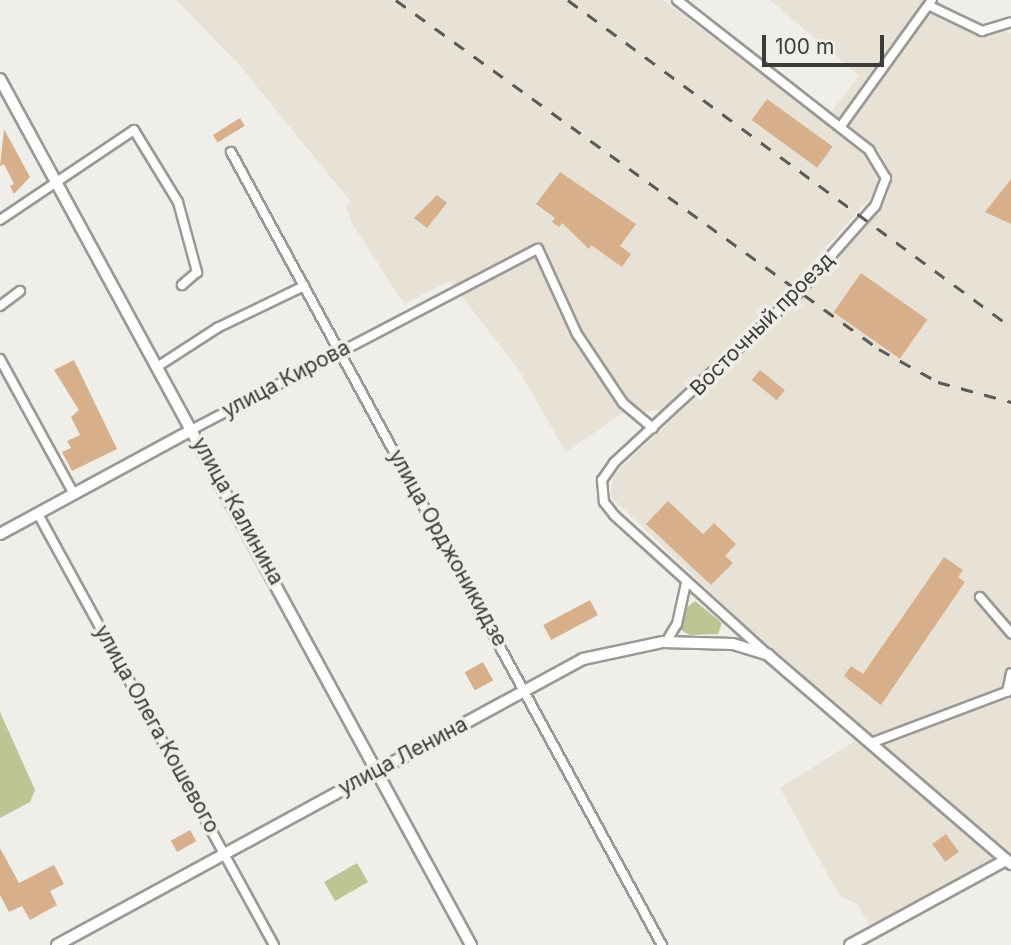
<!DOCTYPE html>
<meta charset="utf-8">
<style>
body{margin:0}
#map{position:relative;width:1011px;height:945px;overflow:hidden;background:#f0eee9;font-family:Inter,sans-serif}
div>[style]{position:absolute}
.built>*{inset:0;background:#e7e1d6}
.green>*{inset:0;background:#bec493;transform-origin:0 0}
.building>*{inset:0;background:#d7b08b;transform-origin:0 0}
.roads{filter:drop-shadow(2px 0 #9b9995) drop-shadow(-2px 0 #9b9995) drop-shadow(0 2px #9b9995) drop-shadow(0 -2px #9b9995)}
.minor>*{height:8px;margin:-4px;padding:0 4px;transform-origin:4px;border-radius:4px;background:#fff}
.tertiary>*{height:10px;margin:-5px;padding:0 5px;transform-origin:5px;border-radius:5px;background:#fff}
.secondary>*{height:10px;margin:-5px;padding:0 5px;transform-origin:5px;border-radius:5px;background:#fff}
.rail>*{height:2.5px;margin-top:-1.25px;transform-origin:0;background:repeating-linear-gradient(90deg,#5b5a57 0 12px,transparent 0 24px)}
span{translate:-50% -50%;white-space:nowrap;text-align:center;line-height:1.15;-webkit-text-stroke:7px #f0eee9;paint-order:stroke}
.street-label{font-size:21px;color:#3d3c3a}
.scale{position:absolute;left:762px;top:35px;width:122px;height:32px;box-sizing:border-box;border:4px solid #3d3c3a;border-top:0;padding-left:9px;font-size:21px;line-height:24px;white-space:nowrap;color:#3d3c3a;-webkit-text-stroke:5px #f0eee9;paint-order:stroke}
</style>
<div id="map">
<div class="built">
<i style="clip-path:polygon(176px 0,663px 0,855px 145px,875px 169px,878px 189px,761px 320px,662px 410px,621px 414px,566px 452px,518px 369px,450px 281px,404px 304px,353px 225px,346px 207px,351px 202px,237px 62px)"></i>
<i style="clip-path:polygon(770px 0,936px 0,988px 30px,1000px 26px,1011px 34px,1011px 856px,740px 620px,610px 496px,614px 474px,795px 305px,888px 195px,891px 174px,880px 152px,832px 111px,859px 76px)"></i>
<i style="clip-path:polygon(858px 739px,998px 858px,869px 925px,857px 904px,839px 895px,780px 788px)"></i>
</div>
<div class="green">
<i style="clip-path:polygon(695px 601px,722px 623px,718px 634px,690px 635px,681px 630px,687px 607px)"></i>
<i style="clip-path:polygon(0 712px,35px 790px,30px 802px,0 818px)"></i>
<i style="left:357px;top:863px;width:22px;height:38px;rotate:60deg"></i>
</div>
<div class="building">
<i style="left:767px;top:99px;width:81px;height:26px;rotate:36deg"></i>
<i style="left:240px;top:118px;width:9px;height:32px;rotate:58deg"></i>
<i style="clip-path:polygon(4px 129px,30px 177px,14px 194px,10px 186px,14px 184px,4px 164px,0 166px)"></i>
<i style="clip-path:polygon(560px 172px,636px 224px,620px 246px,631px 254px,622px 267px,591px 245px,589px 249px,562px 223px,559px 227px,552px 222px,555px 218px,536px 204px)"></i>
<i style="clip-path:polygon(1011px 179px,1011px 224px,985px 212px)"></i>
<i style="clip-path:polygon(437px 195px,447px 203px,427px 228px,414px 218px)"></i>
<i style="left:861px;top:273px;width:81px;height:48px;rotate:35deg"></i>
<i style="clip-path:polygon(74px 360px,117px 449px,72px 471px,62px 452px,71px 448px,67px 441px,80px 435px,71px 417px,79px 410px,54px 370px)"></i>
<i style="left:760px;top:370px;width:32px;height:13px;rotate:39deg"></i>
<i style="clip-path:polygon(668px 501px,703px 534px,714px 523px,736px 544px,725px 556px,733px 563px,711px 585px,646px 524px)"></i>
<i style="clip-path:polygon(944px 557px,963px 570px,958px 577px,965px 582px,881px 705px,844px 676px,851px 666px,863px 674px)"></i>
<i style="left:590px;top:600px;width:17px;height:53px;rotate:62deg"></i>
<i style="left:483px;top:662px;width:21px;height:21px;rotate:61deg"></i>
<i style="left:190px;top:830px;width:13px;height:22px;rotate:61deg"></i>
<i style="left:946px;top:834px;width:22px;height:17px;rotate:54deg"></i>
<i style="clip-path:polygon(0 848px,19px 883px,54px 865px,64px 884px,50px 891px,57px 905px,30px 920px,22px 906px,9px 912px,0 895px)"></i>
</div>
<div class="roads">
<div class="minor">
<i style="left:677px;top:0;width:244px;rotate:38deg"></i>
<i style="left:869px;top:150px;width:33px;rotate:59deg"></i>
<i style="left:886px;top:178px;width:30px;rotate:111deg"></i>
<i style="left:875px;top:206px;width:115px;rotate:131.5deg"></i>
<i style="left:799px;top:292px;width:252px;rotate:137.3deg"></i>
<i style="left:614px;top:463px;width:21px;rotate:125deg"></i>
<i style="left:602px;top:480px;width:22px;rotate:85deg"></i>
<i style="left:604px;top:502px;width:16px;rotate:52deg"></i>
<i style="left:614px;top:515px;width:205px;rotate:42.2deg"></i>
<i style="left:930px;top:6px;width:58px;rotate:25.7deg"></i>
<i style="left:982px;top:31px;width:30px;rotate:-17deg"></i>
<i style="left:841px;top:126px;width:155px;rotate:-54.2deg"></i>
<i style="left:231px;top:152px;width:903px;rotate:61.48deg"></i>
<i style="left:0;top:220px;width:161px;rotate:-33.9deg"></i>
<i style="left:134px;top:130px;width:84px;rotate:58.6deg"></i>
<i style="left:178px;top:202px;width:73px;rotate:74.8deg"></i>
<i style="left:197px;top:272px;width:20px;rotate:139deg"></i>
<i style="left:0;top:306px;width:25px;rotate:-37deg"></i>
<i style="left:0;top:359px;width:154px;rotate:61.3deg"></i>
<i style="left:157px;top:367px;width:72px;rotate:-33deg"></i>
<i style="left:217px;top:328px;width:97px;rotate:-25.8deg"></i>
<i style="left:193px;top:429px;width:389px;rotate:-27.6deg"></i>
<i style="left:538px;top:249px;width:94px;rotate:65.4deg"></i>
<i style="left:577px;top:334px;width:83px;rotate:56.3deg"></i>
<i style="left:623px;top:403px;width:39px;rotate:40deg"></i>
<i style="left:38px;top:514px;width:491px;rotate:61.3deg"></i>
<i style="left:980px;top:597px;width:48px;rotate:49.3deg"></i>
<i style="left:666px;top:642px;width:21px;rotate:-59deg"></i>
<i style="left:677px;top:624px;width:42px;rotate:-77.6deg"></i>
<i style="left:1007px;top:692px;width:19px;rotate:-78deg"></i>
<i style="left:871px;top:743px;width:150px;rotate:-20.7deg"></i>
</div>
<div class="tertiary">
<i style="left:0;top:79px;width:986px;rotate:61.46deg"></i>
<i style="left:0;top:534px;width:220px;rotate:-28.5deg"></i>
<i style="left:850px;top:945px;width:178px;rotate:-28.6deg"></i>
</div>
<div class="secondary">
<i style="left:57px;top:945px;width:599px;rotate:-28.53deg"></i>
<i style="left:583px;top:659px;width:82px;rotate:-12deg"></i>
<i style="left:663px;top:642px;width:70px;rotate:1.6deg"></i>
<i style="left:733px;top:644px;width:37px;rotate:17deg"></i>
<i style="left:768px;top:655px;width:321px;rotate:40.7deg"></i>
</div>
</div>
<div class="rail">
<i style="left:396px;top:0;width:596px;rotate:35.85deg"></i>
<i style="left:879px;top:349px;width:68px;rotate:29.2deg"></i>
<i style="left:938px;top:382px;width:76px;rotate:15.3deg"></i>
<i style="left:568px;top:0;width:551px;rotate:36.43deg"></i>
</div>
<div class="street-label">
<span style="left:762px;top:324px;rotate:-45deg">Восточный проезд</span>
<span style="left:286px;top:379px;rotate:-28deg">улица Кирова</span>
<span style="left:238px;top:511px;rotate:61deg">улица Калинина</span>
<span style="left:448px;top:548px;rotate:61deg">улица Орджоникидзе</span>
<span style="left:157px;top:729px;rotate:61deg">улица Олега Кошевого</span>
<span style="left:403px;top:756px;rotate:-28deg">улица Ленина</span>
</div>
<div class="scale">100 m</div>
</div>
